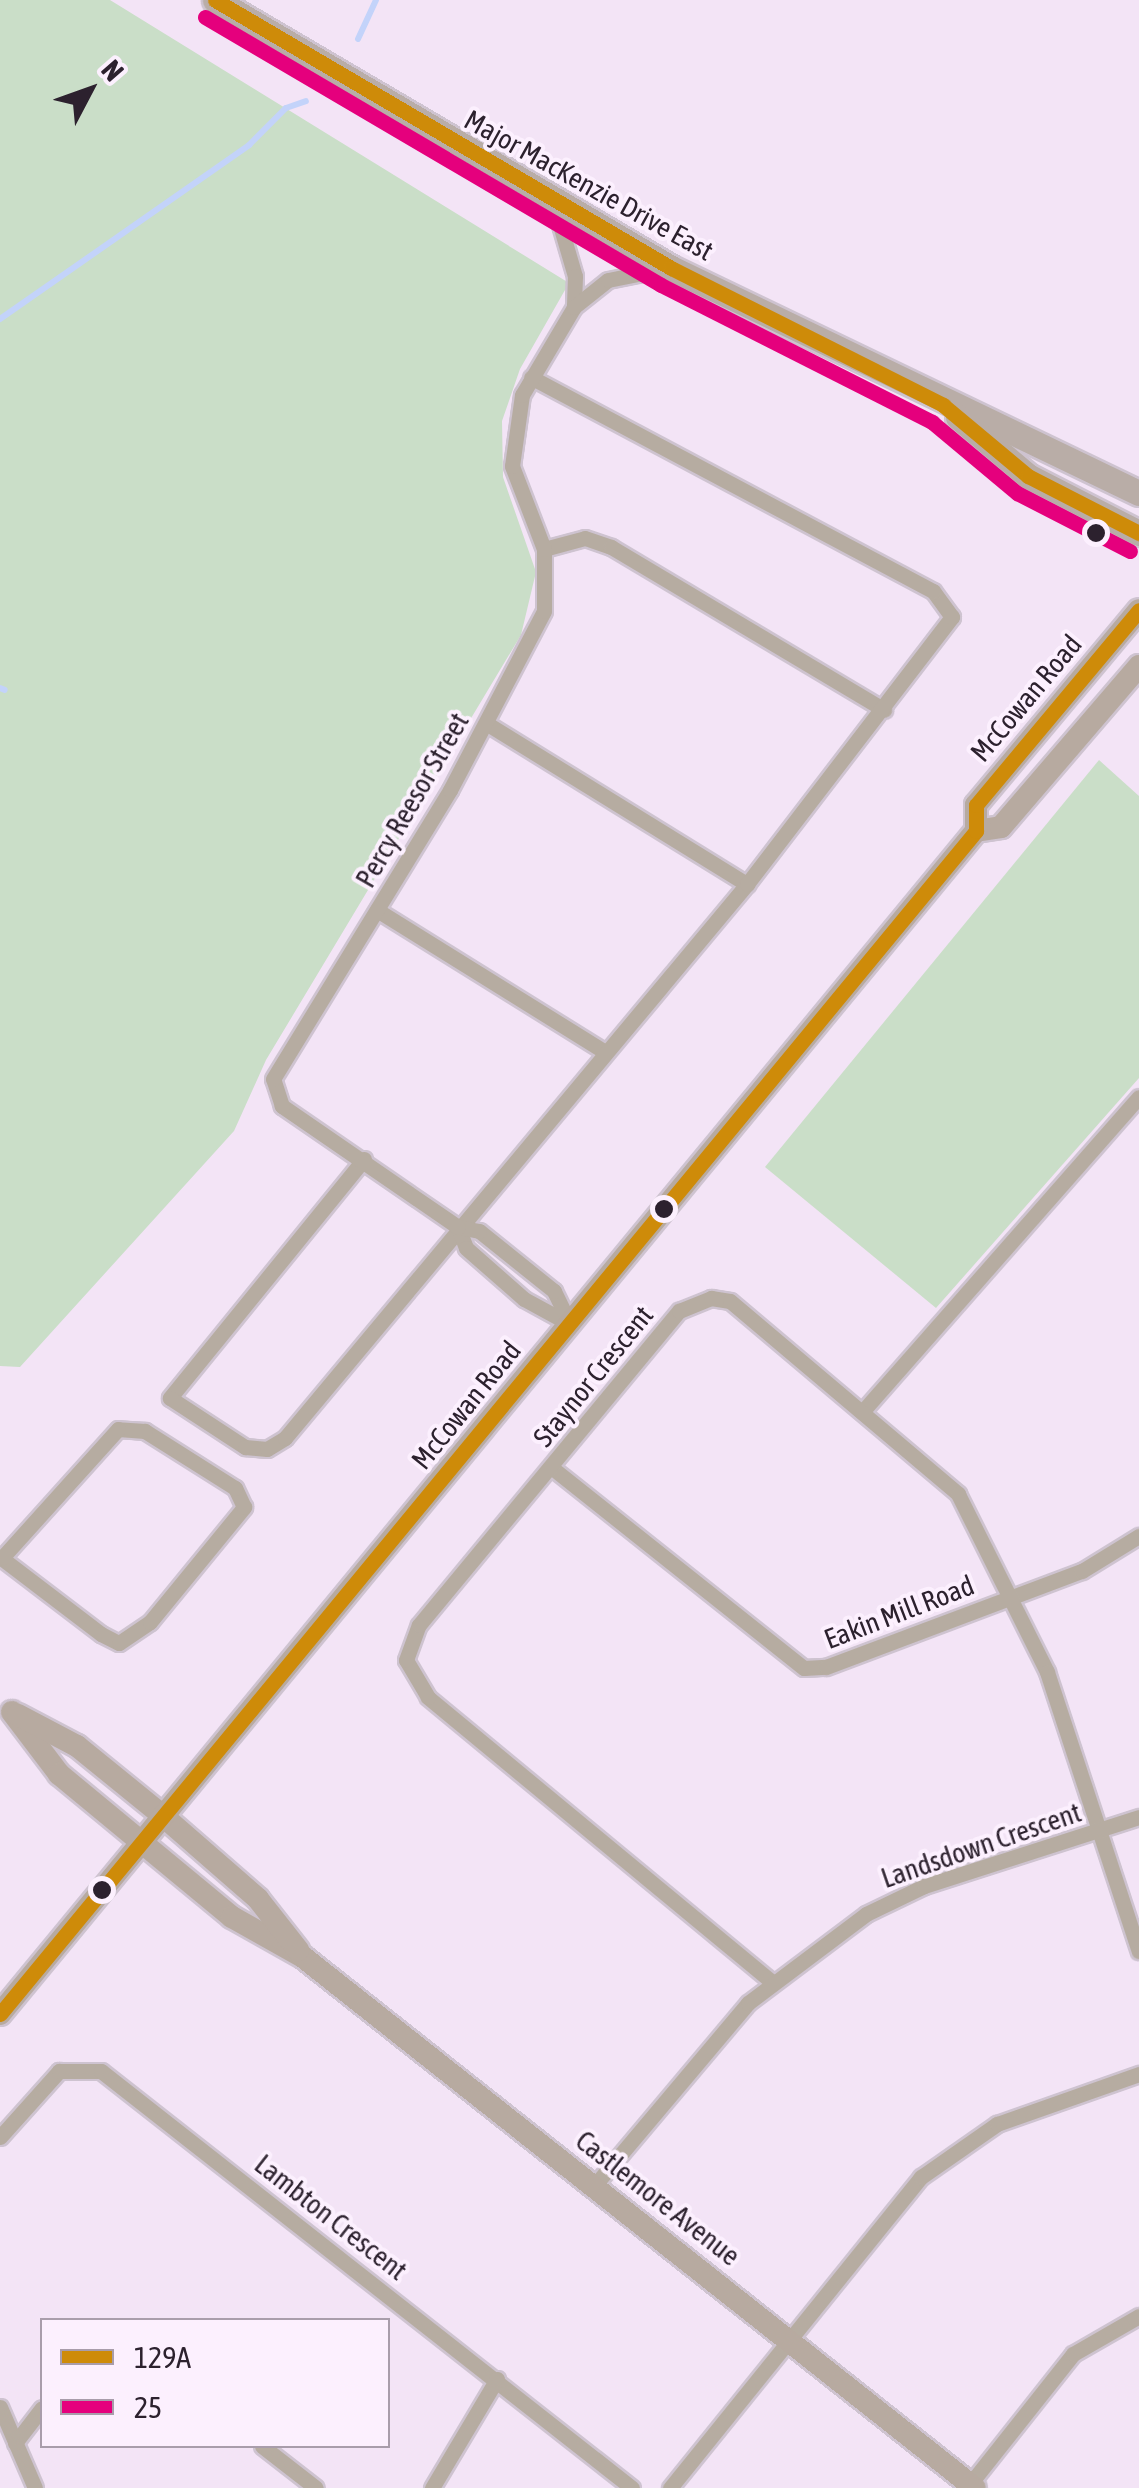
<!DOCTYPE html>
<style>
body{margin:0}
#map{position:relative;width:1139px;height:2488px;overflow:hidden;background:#f3e4f6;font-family:"Asap Condensed",sans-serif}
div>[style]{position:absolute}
.green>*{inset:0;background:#cadec8}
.stream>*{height:6px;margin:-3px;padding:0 3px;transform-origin:3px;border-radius:3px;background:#c3d3fa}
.roads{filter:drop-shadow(2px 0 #cec3d0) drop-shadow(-2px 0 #cec3d0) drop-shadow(0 2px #cec3d0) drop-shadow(0 -2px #cec3d0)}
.street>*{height:15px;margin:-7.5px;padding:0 7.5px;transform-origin:7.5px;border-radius:7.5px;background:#b6aca1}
.secondary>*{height:22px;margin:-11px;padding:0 11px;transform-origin:11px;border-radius:11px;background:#b7aaa0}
.primary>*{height:25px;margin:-12.5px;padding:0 12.5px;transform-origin:12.5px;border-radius:12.5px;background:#b9ada7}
.bus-1>*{height:15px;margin:-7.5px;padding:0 7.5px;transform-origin:7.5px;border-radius:7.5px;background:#ce8b09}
.bus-2>*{height:15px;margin:-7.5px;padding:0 7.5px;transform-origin:7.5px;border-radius:7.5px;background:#e5007d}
.dots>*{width:28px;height:28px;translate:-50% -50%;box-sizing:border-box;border:5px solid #fcf0fe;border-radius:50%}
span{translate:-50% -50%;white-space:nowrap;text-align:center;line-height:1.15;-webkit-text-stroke:8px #fcf0fe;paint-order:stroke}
.street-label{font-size:28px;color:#2c212e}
.legend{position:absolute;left:40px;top:2318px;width:350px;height:130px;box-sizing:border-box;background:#fcf0fe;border:2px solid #a99dab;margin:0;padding:12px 18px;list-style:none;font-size:30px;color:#2c212e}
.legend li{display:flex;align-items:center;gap:20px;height:50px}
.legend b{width:50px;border:2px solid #a99dab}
.north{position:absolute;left:40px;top:40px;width:100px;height:100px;-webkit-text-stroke:8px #fcf0fe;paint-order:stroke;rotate:49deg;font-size:28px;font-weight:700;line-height:40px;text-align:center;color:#2c212e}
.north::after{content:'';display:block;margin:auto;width:35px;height:45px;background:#2c212e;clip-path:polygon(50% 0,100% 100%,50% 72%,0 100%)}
</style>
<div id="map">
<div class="green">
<i style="clip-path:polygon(0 0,110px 0,569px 283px,520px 369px,502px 421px,503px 477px,536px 572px,521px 635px,266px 1060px,234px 1131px,20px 1367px,0 1366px)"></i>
<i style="clip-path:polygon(1099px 760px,1139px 796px,1139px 1078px,936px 1308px,765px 1167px)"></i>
</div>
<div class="stream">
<i style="left:358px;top:39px;width:43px;rotate:-65.2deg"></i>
<i style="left:0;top:319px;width:304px;rotate:-34.9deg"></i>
<i style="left:249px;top:145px;width:52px;rotate:-45deg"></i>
<i style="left:286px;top:108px;width:21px;rotate:-19deg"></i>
<i style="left:0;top:688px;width:5px;rotate:22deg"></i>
</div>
<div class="roads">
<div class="street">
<i style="left:553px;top:201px;width:78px;rotate:73.7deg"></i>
<i style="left:575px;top:276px;width:31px;rotate:92deg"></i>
<i style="left:544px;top:549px;width:42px;rotate:-15deg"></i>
<i style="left:585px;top:538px;width:28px;rotate:19deg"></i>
<i style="left:611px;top:547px;width:318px;rotate:30.8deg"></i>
<i style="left:486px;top:723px;width:307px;rotate:31.7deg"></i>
<i style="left:377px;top:910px;width:269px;rotate:31.9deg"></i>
<i style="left:364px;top:1159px;width:308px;rotate:129.1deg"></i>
<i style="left:170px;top:1398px;width:90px;rotate:33.2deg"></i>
<i style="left:245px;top:1447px;width:22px;rotate:5deg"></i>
<i style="left:267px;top:1449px;width:21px;rotate:-31deg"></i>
<i style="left:285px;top:1438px;width:721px;rotate:-50.17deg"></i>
<i style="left:747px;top:884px;width:337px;rotate:-52.5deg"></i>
<i style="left:952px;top:617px;width:32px;rotate:-126deg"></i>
<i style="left:933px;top:591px;width:455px;rotate:-152deg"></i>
<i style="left:458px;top:1227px;width:22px;rotate:69deg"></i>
<i style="left:466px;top:1248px;width:77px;rotate:41.3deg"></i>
<i style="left:524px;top:1299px;width:52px;rotate:28.5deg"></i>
<i style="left:570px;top:1324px;width:37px;rotate:-116deg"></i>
<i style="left:554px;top:1291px;width:96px;rotate:-141.3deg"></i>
<i style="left:479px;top:1231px;width:21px;rotate:-169deg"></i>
<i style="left:458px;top:1227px;width:214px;rotate:-145.5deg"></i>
<i style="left:282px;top:1106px;width:28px;rotate:-108deg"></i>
<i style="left:273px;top:1079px;width:339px;rotate:-58.5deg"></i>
<i style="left:450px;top:790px;width:202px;rotate:-62.3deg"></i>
<i style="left:544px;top:611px;width:62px;rotate:-90deg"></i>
<i style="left:544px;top:549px;width:89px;rotate:-111.1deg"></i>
<i style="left:512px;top:466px;width:72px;rotate:-82deg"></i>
<i style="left:522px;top:395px;width:102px;rotate:-59.4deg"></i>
<i style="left:574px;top:307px;width:43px;rotate:-38.5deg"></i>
<i style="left:608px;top:280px;width:60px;rotate:-11.5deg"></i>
<i style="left:862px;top:1412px;width:419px;rotate:-48.7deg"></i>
<i style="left:551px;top:1467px;width:323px;rotate:38.5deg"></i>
<i style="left:804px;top:1668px;width:22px;rotate:-3deg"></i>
<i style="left:826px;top:1667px;width:273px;rotate:-20.6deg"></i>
<i style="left:1082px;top:1571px;width:67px;rotate:-31.6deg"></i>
<i style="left:0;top:1557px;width:127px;rotate:37.3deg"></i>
<i style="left:101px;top:1634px;width:20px;rotate:27deg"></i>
<i style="left:119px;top:1643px;width:37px;rotate:-34deg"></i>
<i style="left:150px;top:1622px;width:149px;rotate:-50.7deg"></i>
<i style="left:244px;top:1507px;width:21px;rotate:-115deg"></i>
<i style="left:235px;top:1488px;width:107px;rotate:-147.7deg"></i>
<i style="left:145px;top:1431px;width:27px;rotate:-176deg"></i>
<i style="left:118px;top:1429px;width:173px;rotate:132deg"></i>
<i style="left:772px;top:1982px;width:447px;rotate:-140.4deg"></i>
<i style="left:428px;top:1697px;width:43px;rotate:-120.7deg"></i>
<i style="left:406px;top:1660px;width:37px;rotate:-70deg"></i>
<i style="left:419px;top:1625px;width:408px;rotate:-50.4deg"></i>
<i style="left:679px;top:1311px;width:35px;rotate:-22deg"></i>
<i style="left:711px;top:1298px;width:19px;rotate:9deg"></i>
<i style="left:730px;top:1301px;width:299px;rotate:40.2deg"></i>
<i style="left:958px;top:1494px;width:199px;rotate:63.4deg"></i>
<i style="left:1047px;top:1672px;width:294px;rotate:71.8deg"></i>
<i style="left:0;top:2137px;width:89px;rotate:-48.2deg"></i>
<i style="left:59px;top:2071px;width:42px"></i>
<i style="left:101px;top:2071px;width:675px;rotate:38.14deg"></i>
<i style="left:594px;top:2186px;width:239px;rotate:-49.9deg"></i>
<i style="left:748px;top:2003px;width:148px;rotate:-37deg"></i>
<i style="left:866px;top:1914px;width:64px;rotate:-25.8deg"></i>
<i style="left:924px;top:1886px;width:226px;rotate:-17.8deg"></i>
<i style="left:0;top:2407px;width:88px;rotate:66.6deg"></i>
<i style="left:15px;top:2443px;width:44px;rotate:-52.4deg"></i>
<i style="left:262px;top:2446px;width:68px;rotate:37.9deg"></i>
<i style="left:970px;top:2484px;width:166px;rotate:-51.6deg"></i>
<i style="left:1073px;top:2354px;width:76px;rotate:-29.9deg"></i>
<i style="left:432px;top:2488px;width:127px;rotate:-59.2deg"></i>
<i style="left:670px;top:2488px;width:400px;rotate:-51.1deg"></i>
<i style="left:921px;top:2177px;width:93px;rotate:-34.9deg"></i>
<i style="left:997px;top:2124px;width:151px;rotate:-19.4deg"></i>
</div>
<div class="secondary">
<i style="left:976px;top:831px;width:25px;rotate:-9deg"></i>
<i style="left:1001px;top:827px;width:212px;rotate:-49.4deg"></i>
<i style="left:12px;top:1712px;width:78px;rotate:52.8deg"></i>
<i style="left:59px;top:1774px;width:224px;rotate:39.6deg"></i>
<i style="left:232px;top:1917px;width:81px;rotate:29.4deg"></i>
<i style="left:303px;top:1957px;width:856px;rotate:38.32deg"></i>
<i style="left:18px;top:1715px;width:67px;rotate:27.7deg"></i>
<i style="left:77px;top:1746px;width:111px;rotate:39.1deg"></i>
<i style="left:163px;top:1816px;width:126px;rotate:41.1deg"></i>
<i style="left:258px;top:1899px;width:65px;rotate:51.9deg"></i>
<i style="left:0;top:2014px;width:1534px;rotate:-50.48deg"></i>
<i style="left:976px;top:831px;width:26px;rotate:-90deg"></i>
<i style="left:976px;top:805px;width:254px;rotate:-50.1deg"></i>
</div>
<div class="primary">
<i style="left:215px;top:0;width:529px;rotate:30.44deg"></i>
<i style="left:671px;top:268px;width:519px;rotate:25.68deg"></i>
<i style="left:958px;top:417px;width:92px;rotate:40.1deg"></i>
<i style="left:1028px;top:476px;width:125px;rotate:27.2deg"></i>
</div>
</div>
<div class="bus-1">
<i style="left:215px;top:0;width:529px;rotate:30.44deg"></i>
<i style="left:671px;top:268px;width:305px;rotate:26.7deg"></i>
<i style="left:943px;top:405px;width:111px;rotate:39.9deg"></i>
<i style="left:1028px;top:476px;width:125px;rotate:27.2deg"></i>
<i style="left:0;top:2014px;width:1534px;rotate:-50.48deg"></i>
<i style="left:976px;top:831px;width:26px;rotate:-90deg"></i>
<i style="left:976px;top:805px;width:254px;rotate:-50.1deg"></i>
</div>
<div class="bus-2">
<i style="left:205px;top:17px;width:529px;rotate:30.44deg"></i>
<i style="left:661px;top:285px;width:304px;rotate:26.8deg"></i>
<i style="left:932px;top:422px;width:111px;rotate:39.9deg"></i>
<i style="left:1017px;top:493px;width:127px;rotate:27.2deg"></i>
</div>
<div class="dots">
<i style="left:1096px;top:533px;background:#2c212e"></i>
<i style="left:664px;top:1209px;background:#2c212e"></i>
<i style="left:102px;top:1890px;background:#2c212e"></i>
</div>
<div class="street-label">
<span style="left:589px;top:185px;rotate:29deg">Major MacKenzie Drive East</span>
<span style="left:1026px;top:698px;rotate:-50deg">McCowan Road</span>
<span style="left:412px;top:800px;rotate:-60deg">Percy Reesor Street</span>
<span style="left:593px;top:1376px;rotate:-51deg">Staynor Crescent</span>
<span style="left:466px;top:1405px;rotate:-51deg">McCowan Road</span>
<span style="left:899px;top:1612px;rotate:-21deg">Eakin Mill Road</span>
<span style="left:981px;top:1845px;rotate:-19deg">Landsdown Crescent</span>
<span style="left:658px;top:2198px;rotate:38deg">Castlemore Avenue</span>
<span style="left:331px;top:2217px;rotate:38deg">Lambton Crescent</span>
</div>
<ul class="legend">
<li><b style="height:12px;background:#ce8b09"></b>129A</li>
<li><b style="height:12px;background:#e5007d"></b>25</li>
</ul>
<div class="north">N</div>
</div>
